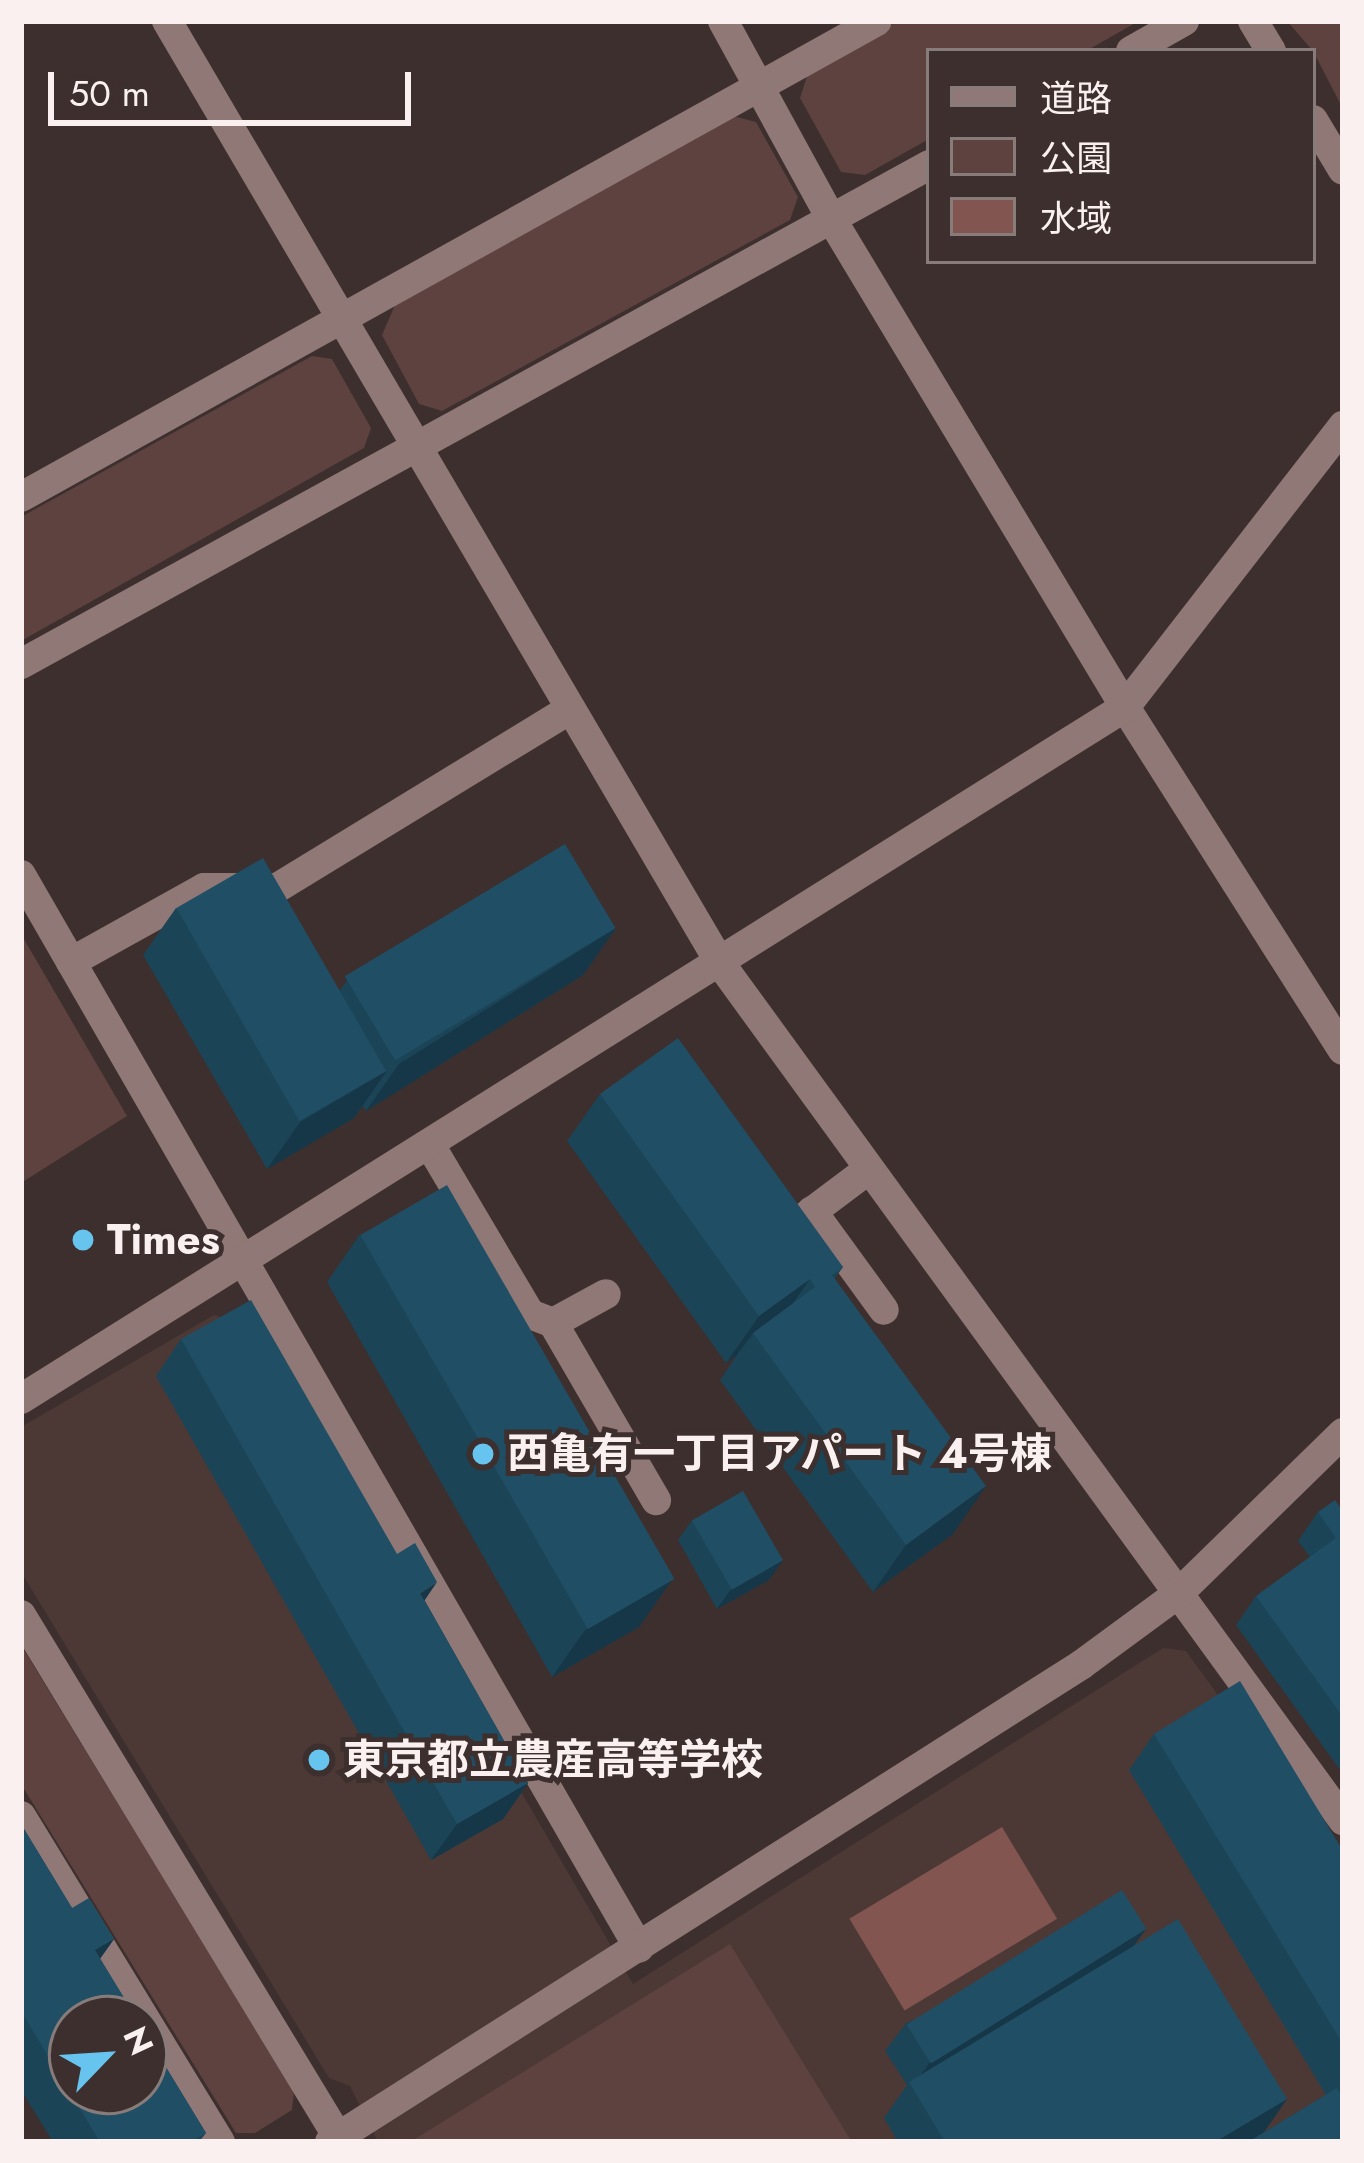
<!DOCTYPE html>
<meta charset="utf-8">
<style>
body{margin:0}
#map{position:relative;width:1364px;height:2163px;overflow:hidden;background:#3c2f2d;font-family:Jost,"Noto Sans JP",sans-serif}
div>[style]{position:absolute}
.built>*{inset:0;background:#4c3936}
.green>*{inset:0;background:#5d423f}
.water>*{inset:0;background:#835550;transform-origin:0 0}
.minor>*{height:30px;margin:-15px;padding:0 15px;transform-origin:15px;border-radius:15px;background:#8f7876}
.wall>*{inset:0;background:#1c4457}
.shaded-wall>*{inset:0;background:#163747}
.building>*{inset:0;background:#204f65;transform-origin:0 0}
.dots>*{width:33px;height:33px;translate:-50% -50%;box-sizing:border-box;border:6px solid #3c2f2d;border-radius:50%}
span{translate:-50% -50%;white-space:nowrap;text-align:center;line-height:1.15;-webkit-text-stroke:10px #3c2f2d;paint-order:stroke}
.poi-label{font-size:42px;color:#f9f0ef;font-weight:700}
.left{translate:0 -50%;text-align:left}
.frame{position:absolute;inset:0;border:24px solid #f9f0ef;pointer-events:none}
.legend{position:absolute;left:926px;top:48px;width:390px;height:216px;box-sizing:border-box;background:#3c2f2d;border:3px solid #887c7b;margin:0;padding:15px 21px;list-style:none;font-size:36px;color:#f9f0ef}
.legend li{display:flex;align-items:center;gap:24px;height:60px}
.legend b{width:60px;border:3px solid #887c7b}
.north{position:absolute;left:48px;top:1995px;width:120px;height:120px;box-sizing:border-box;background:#3c2f2d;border:3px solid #887c7b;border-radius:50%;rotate:65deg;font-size:33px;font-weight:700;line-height:48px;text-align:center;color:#f9f0ef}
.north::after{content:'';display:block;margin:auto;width:42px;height:54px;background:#67c4ef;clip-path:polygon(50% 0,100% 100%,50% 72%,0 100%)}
.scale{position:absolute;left:48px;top:72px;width:363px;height:54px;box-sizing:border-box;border:6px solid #f9f0ef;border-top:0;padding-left:15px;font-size:36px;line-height:42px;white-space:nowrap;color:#f9f0ef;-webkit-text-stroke:9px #3c2f2d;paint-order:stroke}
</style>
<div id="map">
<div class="built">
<i style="clip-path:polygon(214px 1315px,249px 1325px,633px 1984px,1163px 1648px,1186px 1651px,1343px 1868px,1343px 2142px,378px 2142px,350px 2086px,329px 2078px,21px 1572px,21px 1427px)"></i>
</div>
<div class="green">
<i style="clip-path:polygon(898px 21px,1139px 21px,1086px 51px,929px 51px,929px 139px,865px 175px,841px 172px,800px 98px,809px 70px)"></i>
<i style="clip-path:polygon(1287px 21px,1343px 21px,1343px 109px,1313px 51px)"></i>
<i style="clip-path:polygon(733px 116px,756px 122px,798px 197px,790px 220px,442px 411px,419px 404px,382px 335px,395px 305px)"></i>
<i style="clip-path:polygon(312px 356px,332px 359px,371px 428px,364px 448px,21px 641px,21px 517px)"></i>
<i style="clip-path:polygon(21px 934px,127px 1116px,21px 1183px)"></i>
<i style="clip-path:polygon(21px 1645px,294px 2091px,292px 2110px,255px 2133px,236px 2133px,21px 1784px)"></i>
<i style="clip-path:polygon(730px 1944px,852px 2142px,410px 2142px)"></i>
</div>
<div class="water">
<i style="left:1002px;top:1827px;width:107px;height:178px;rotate:59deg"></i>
</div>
<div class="minor">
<i style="left:167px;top:21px;width:1092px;rotate:59.58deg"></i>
<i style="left:720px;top:963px;width:1060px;rotate:53.98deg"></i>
<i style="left:723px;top:21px;width:227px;rotate:61.3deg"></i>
<i style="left:832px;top:220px;width:568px;rotate:58.97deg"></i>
<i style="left:1125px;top:707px;width:406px;rotate:57.6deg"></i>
<i style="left:1253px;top:21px;width:35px;rotate:59deg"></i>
<i style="left:1131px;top:51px;width:61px;rotate:-29.5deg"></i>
<i style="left:1313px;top:120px;width:58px;rotate:59deg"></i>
<i style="left:21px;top:497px;width:979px;rotate:-29.08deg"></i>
<i style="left:21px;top:664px;width:1036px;rotate:-28.79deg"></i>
<i style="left:21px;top:875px;width:1238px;rotate:60.06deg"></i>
<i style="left:71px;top:962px;width:152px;rotate:-29.1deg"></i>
<i style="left:204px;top:888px;width:73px"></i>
<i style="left:277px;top:888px;width:340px;rotate:-31.4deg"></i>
<i style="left:430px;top:1145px;width:196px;rotate:59.4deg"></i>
<i style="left:530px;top:1314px;width:25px;rotate:21deg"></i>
<i style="left:553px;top:1323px;width:205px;rotate:59.8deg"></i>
<i style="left:812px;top:1211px;width:122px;rotate:54deg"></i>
<i style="left:797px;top:1223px;width:90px;rotate:-36.9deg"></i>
<i style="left:553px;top:1323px;width:60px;rotate:-28.7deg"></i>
<i style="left:21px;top:1399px;width:1303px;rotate:-32.08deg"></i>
<i style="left:1125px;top:707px;width:356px;rotate:-52.2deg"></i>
<i style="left:21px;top:1615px;width:611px;rotate:58.73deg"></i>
<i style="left:21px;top:1816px;width:382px;rotate:58.6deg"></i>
<i style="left:330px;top:2142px;width:890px;rotate:-32.42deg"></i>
<i style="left:1081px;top:1665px;width:122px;rotate:-36.3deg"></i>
<i style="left:1179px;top:1593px;width:229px;rotate:-44.3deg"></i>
</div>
<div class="wall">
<i style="clip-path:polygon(176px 908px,340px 990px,347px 980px,616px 928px,583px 975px,366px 1111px,363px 1106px,354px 1118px,267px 1169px,143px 955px)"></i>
<i style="clip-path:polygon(600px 1094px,843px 1267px,835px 1278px,953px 1534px,873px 1592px,720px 1380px,737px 1355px,726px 1363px,567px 1141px)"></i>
<i style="clip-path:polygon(360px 1234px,639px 1627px,552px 1677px,327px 1282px)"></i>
<i style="clip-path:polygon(181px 1339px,425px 1601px,528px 1783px,503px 1819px,431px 1860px,156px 1376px)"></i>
<i style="clip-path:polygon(1318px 1512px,1343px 1512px,1343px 1774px,1236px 1625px,1256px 1596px,1310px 1557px,1298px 1541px)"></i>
<i style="clip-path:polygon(692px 1520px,769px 1580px,717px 1609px,678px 1540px)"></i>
<i style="clip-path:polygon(1154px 1734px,1343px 1851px,1343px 2142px,898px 2142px,884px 2118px,907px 2085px,885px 2051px,906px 2023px,1146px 1929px,1133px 1946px,1287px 2099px,1263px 2133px,1326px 2095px,1129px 1770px)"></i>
<i style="clip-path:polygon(21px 1824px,72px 1908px,114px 1939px,100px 1959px,206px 2133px,199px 2142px,53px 2142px,21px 2090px)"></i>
</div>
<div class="shaded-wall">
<i style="clip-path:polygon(616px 928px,583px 975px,366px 1111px,399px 1064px)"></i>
<i style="clip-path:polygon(387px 1071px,354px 1118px,267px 1169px,300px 1122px)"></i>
<i style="clip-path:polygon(810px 1279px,777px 1326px,753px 1333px,737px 1355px,726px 1363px,759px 1316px)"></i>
<i style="clip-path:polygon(986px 1486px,953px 1534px,873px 1592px,906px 1545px)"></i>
<i style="clip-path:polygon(783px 1560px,769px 1580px,717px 1609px,731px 1589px)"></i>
<i style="clip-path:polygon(672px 1580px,639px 1627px,552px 1677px,585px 1630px)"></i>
<i style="clip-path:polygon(437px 1582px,412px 1619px,420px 1593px)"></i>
<i style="clip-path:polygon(528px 1783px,503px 1819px,431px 1860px,457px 1824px)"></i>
<i style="clip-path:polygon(1146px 1929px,1126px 1957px,912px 2087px,930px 2062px)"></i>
<i style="clip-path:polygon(114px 1939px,88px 1975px,95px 1950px)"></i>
<i style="clip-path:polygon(1287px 2099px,1262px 2135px,1250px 2142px,1215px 2142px)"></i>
</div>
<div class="building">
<i style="left:565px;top:844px;width:98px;height:257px;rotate:59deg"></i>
<i style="left:263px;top:858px;width:246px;height:100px;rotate:60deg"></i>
<i style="clip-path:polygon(678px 1038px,843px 1267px,832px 1275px,986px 1486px,906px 1545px,753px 1333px,815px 1287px,810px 1279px,759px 1316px,600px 1094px)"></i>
<i style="left:447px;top:1185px;width:455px;height:100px;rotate:60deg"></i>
<i style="clip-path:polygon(251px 1300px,397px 1554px,415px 1543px,437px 1582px,420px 1593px,528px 1783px,457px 1824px,181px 1339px)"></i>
<i style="left:743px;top:1491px;width:80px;height:59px;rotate:60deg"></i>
<i style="clip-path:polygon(1335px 1500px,1343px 1512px,1343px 1717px,1256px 1596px,1336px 1538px,1318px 1512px)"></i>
<i style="clip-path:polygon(1240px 1681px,1343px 1851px,1343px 2044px,1154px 1734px)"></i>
<i style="clip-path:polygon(21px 1824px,72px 1908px,89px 1898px,114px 1939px,95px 1950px,137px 2019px,72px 2019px,72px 2091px,144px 2091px,144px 2031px,206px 2133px,190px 2142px,100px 2142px,21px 2011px)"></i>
<i style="left:1122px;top:1890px;width:46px;height:254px;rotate:58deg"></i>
<i style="clip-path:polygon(1178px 1919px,1287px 2099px,1215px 2142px,945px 2142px,909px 2082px)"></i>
<i style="clip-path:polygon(1337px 2088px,1343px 2099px,1343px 2142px,1248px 2142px)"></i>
</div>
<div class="dots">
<i style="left:83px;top:1240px;background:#67c4ef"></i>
<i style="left:483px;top:1454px;background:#67c4ef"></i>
<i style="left:319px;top:1760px;background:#67c4ef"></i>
</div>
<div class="poi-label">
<span class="left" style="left:107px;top:1240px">Times</span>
<span class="left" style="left:507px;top:1454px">西亀有一丁目アパート 4号棟</span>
<span class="left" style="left:343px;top:1760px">東京都立農産高等学校</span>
</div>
<div class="frame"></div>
<ul class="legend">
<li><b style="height:15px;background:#8f7876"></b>道路</li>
<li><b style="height:33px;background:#5d423f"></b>公園</li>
<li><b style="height:33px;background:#835550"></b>水域</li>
</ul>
<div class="north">N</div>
<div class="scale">50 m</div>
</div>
